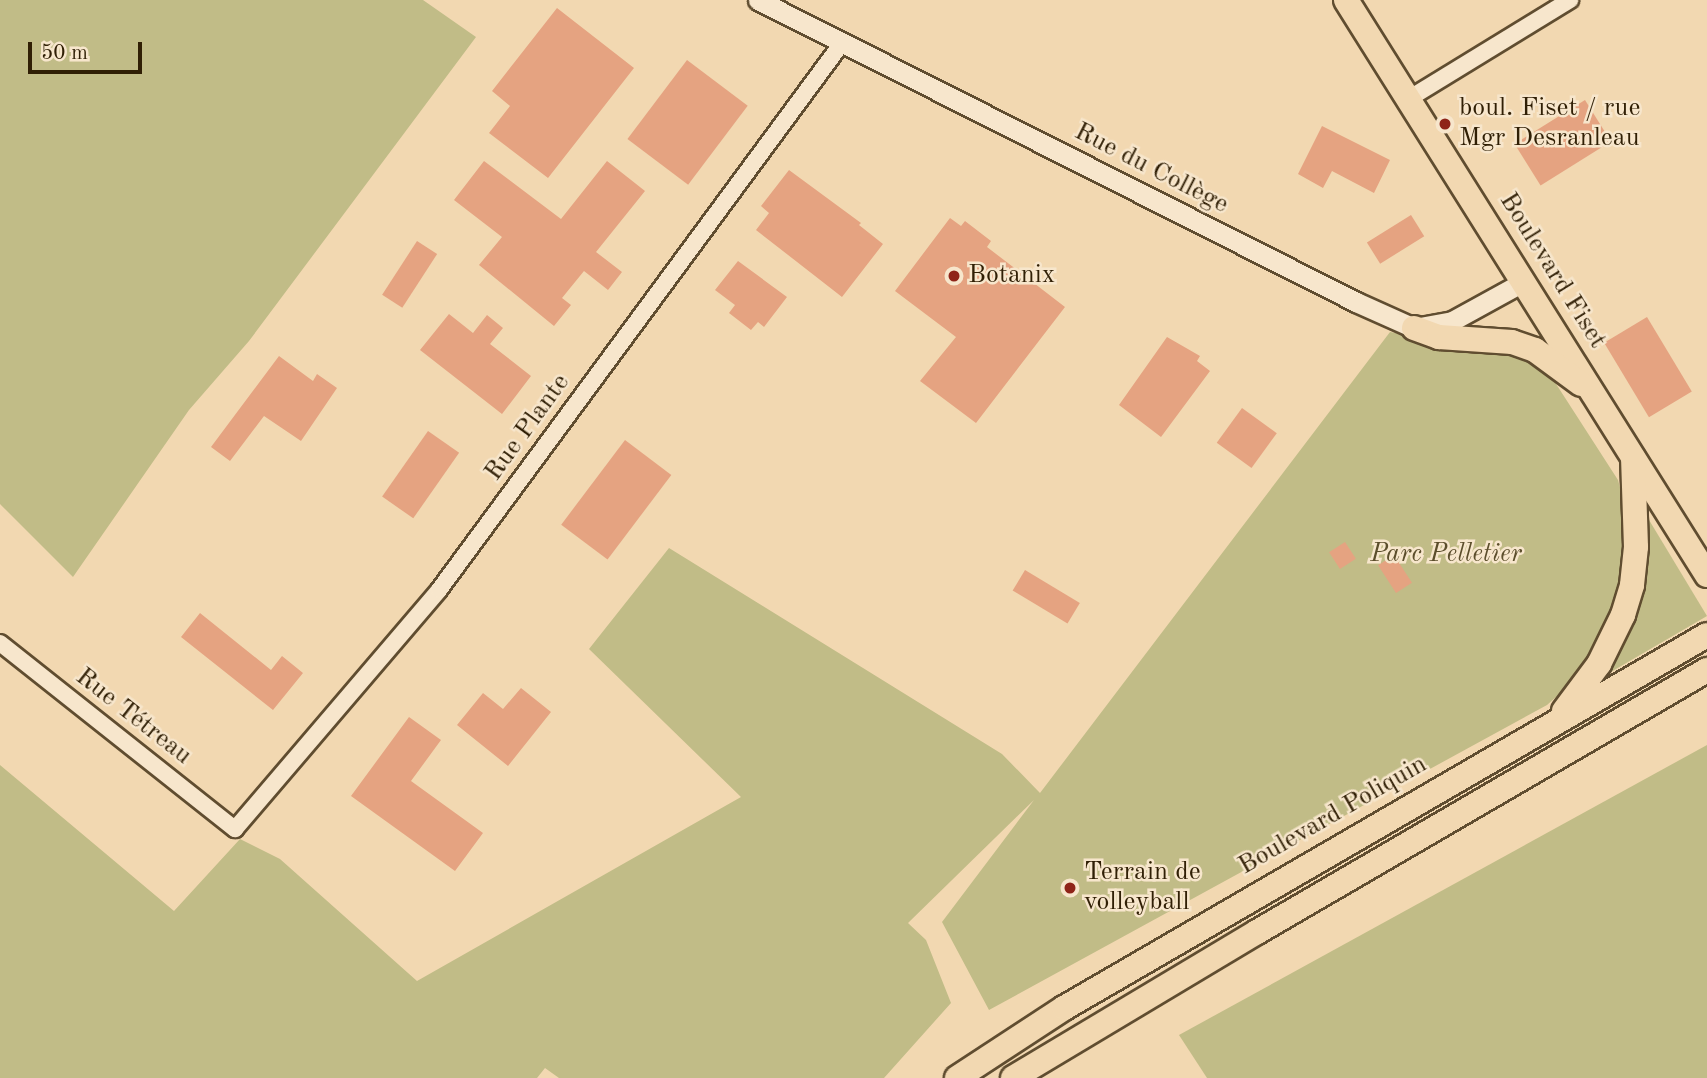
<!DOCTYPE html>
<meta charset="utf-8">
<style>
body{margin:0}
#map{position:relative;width:1707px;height:1078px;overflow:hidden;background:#f2d8b1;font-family:"Old Standard TT",serif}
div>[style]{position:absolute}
.green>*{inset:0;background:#c1bc87}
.building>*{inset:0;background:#e5a381;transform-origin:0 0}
.roads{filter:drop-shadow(2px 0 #604d30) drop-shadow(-2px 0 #604d30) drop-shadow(0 2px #604d30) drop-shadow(0 -2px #604d30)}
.minor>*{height:16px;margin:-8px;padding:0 8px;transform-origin:8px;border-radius:8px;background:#f7e6cc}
.tertiary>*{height:19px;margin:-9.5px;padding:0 9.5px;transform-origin:9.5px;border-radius:9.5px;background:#f7e6cc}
.primary>*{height:24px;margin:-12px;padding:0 12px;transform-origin:12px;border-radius:12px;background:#f2d8b1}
.dots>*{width:19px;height:19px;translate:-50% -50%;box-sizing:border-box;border:4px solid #f7e6cc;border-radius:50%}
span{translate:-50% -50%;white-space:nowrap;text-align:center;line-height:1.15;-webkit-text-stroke:5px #f7e6cc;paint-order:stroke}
.poi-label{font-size:26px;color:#301f05}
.left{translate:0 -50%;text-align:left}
.street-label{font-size:26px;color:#301f05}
.park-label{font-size:26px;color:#5c4e2c;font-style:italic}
.scale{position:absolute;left:28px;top:42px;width:114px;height:32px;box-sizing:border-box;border:4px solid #301f05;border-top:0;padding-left:9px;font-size:21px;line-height:24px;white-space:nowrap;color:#301f05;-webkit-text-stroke:5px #f7e6cc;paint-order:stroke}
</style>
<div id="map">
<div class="green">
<i style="clip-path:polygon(0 0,423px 0,476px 37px,249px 341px,189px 410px,73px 577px,0 504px)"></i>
<i style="clip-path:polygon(1390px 332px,1540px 359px,1618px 480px,1632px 532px,1628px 586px,1584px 672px,1547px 705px,989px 1010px,942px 922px,1034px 800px,908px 923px,926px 940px,951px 1003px,884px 1078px,559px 1078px,545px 1068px,537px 1078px,0 1078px,0 765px,174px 911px,240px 839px,280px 859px,417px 981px,741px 797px,589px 649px,669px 548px,1002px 754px,1040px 793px)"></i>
<i style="clip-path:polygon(1640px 505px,1707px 616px,1597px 680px)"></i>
<i style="clip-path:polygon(1707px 745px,1707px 1078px,1207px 1078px,1179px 1035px)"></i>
</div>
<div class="building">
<i style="clip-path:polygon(557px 8px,634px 68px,548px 178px,489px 133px,510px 106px,492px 91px)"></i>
<i style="left:687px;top:60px;width:76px;height:99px;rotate:37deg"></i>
<i style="left:1585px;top:100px;width:49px;height:83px;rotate:58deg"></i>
<i style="clip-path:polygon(1322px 126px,1390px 160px,1374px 193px,1332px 171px,1323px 188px,1298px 174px)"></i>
<i style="clip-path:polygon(484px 161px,561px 219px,607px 161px,645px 191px,596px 252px,622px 272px,608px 290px,584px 271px,562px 298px,571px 305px,554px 326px,479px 265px,502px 237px,454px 200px)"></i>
<i style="clip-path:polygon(789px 170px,861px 223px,859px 225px,883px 244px,842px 297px,756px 230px,769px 213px,761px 206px)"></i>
<i style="left:1411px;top:215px;width:25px;height:52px;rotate:58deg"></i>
<i style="clip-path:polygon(950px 218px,961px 226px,965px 221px,991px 241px,987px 247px,1065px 307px,976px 423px,920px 381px,956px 337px,895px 291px)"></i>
<i style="left:417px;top:241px;width:24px;height:64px;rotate:33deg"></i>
<i style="clip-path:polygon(738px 261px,787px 297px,764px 327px,758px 322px,751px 330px,729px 313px,735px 305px,715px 290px)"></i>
<i style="clip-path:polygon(449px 314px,473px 333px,487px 315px,503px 328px,490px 344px,531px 376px,502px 414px,420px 350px)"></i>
<i style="left:1647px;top:317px;width:87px;height:50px;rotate:59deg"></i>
<i style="clip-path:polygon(1167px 337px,1200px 356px,1197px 361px,1210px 371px,1161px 437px,1119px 405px)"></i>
<i style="clip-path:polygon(279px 356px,313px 381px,317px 374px,337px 388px,301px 441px,264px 416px,230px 461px,211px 447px)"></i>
<i style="left:1242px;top:408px;width:43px;height:43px;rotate:36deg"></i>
<i style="left:428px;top:431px;width:38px;height:80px;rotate:35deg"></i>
<i style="left:625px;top:440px;width:58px;height:106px;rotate:37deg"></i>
<i style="left:1345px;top:542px;width:20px;height:19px;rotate:57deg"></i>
<i style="left:1394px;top:555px;width:33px;height:19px;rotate:57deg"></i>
<i style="left:1025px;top:570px;width:64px;height:24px;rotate:31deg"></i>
<i style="clip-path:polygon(200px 613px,271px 670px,282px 656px,303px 673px,273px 710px,181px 637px)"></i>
<i style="clip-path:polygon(521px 688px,551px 712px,508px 766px,457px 725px,483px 693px,503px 709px)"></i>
<i style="clip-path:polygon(409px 717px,441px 740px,411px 781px,483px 833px,455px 871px,351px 796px)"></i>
</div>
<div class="roads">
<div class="minor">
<i style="left:1410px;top:98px;width:188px;rotate:-31.5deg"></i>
<i style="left:0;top:643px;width:300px;rotate:38.4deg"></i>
<i style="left:235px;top:829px;width:314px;rotate:-49.5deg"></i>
<i style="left:439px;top:590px;width:679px;rotate:-53.62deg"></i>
</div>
<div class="tertiary">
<i style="left:758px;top:0;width:670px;rotate:26.79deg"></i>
<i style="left:1356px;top:302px;width:64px;rotate:24.1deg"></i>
<i style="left:1414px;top:328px;width:39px;rotate:-10deg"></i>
<i style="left:1452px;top:321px;width:81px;rotate:-28.8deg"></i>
</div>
<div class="primary">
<i style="left:1346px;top:0;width:679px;rotate:57.88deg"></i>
<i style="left:1414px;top:328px;width:27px;rotate:20deg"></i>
<i style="left:1439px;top:337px;width:73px;rotate:3.9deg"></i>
<i style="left:1512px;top:342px;width:24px;rotate:19deg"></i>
<i style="left:1535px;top:350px;width:57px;rotate:36.5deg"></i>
<i style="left:1564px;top:711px;width:59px;rotate:-53.3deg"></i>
<i style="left:1599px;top:664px;width:55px;rotate:-63.9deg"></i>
<i style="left:1623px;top:615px;width:31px;rotate:-73deg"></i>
<i style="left:1632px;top:585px;width:38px;rotate:-84deg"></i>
<i style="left:1636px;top:547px;width:89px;rotate:-91.9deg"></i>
<i style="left:957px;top:1078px;width:128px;rotate:-33.2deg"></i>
<i style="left:1064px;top:1008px;width:743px;rotate:-30.12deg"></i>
<i style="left:1013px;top:1078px;width:284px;rotate:-30.9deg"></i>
<i style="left:1257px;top:932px;width:521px;rotate:-30.21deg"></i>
</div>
</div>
<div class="dots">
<i style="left:1445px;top:124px;background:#8f2418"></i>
<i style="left:954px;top:276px;background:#8f2418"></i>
<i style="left:1070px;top:888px;background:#8f2418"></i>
</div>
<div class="poi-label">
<span class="left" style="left:1459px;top:124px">boul. Fiset / rue<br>Mgr Desranleau</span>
<span class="left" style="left:968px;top:276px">Botanix</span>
<span class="left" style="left:1084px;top:888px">Terrain de<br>volleyball</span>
</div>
<div class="street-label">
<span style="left:1151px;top:169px;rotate:27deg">Rue du Collège</span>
<span style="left:1552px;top:271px;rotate:58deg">Boulevard Fiset</span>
<span style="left:528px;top:428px;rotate:-54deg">Rue Plante</span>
<span style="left:133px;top:717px;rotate:38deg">Rue Tétreau</span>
<span style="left:1333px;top:816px;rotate:-30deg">Boulevard Poliquin</span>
</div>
<div class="park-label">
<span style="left:1446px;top:555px">Parc Pelletier</span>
</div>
<div class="scale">50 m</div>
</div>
